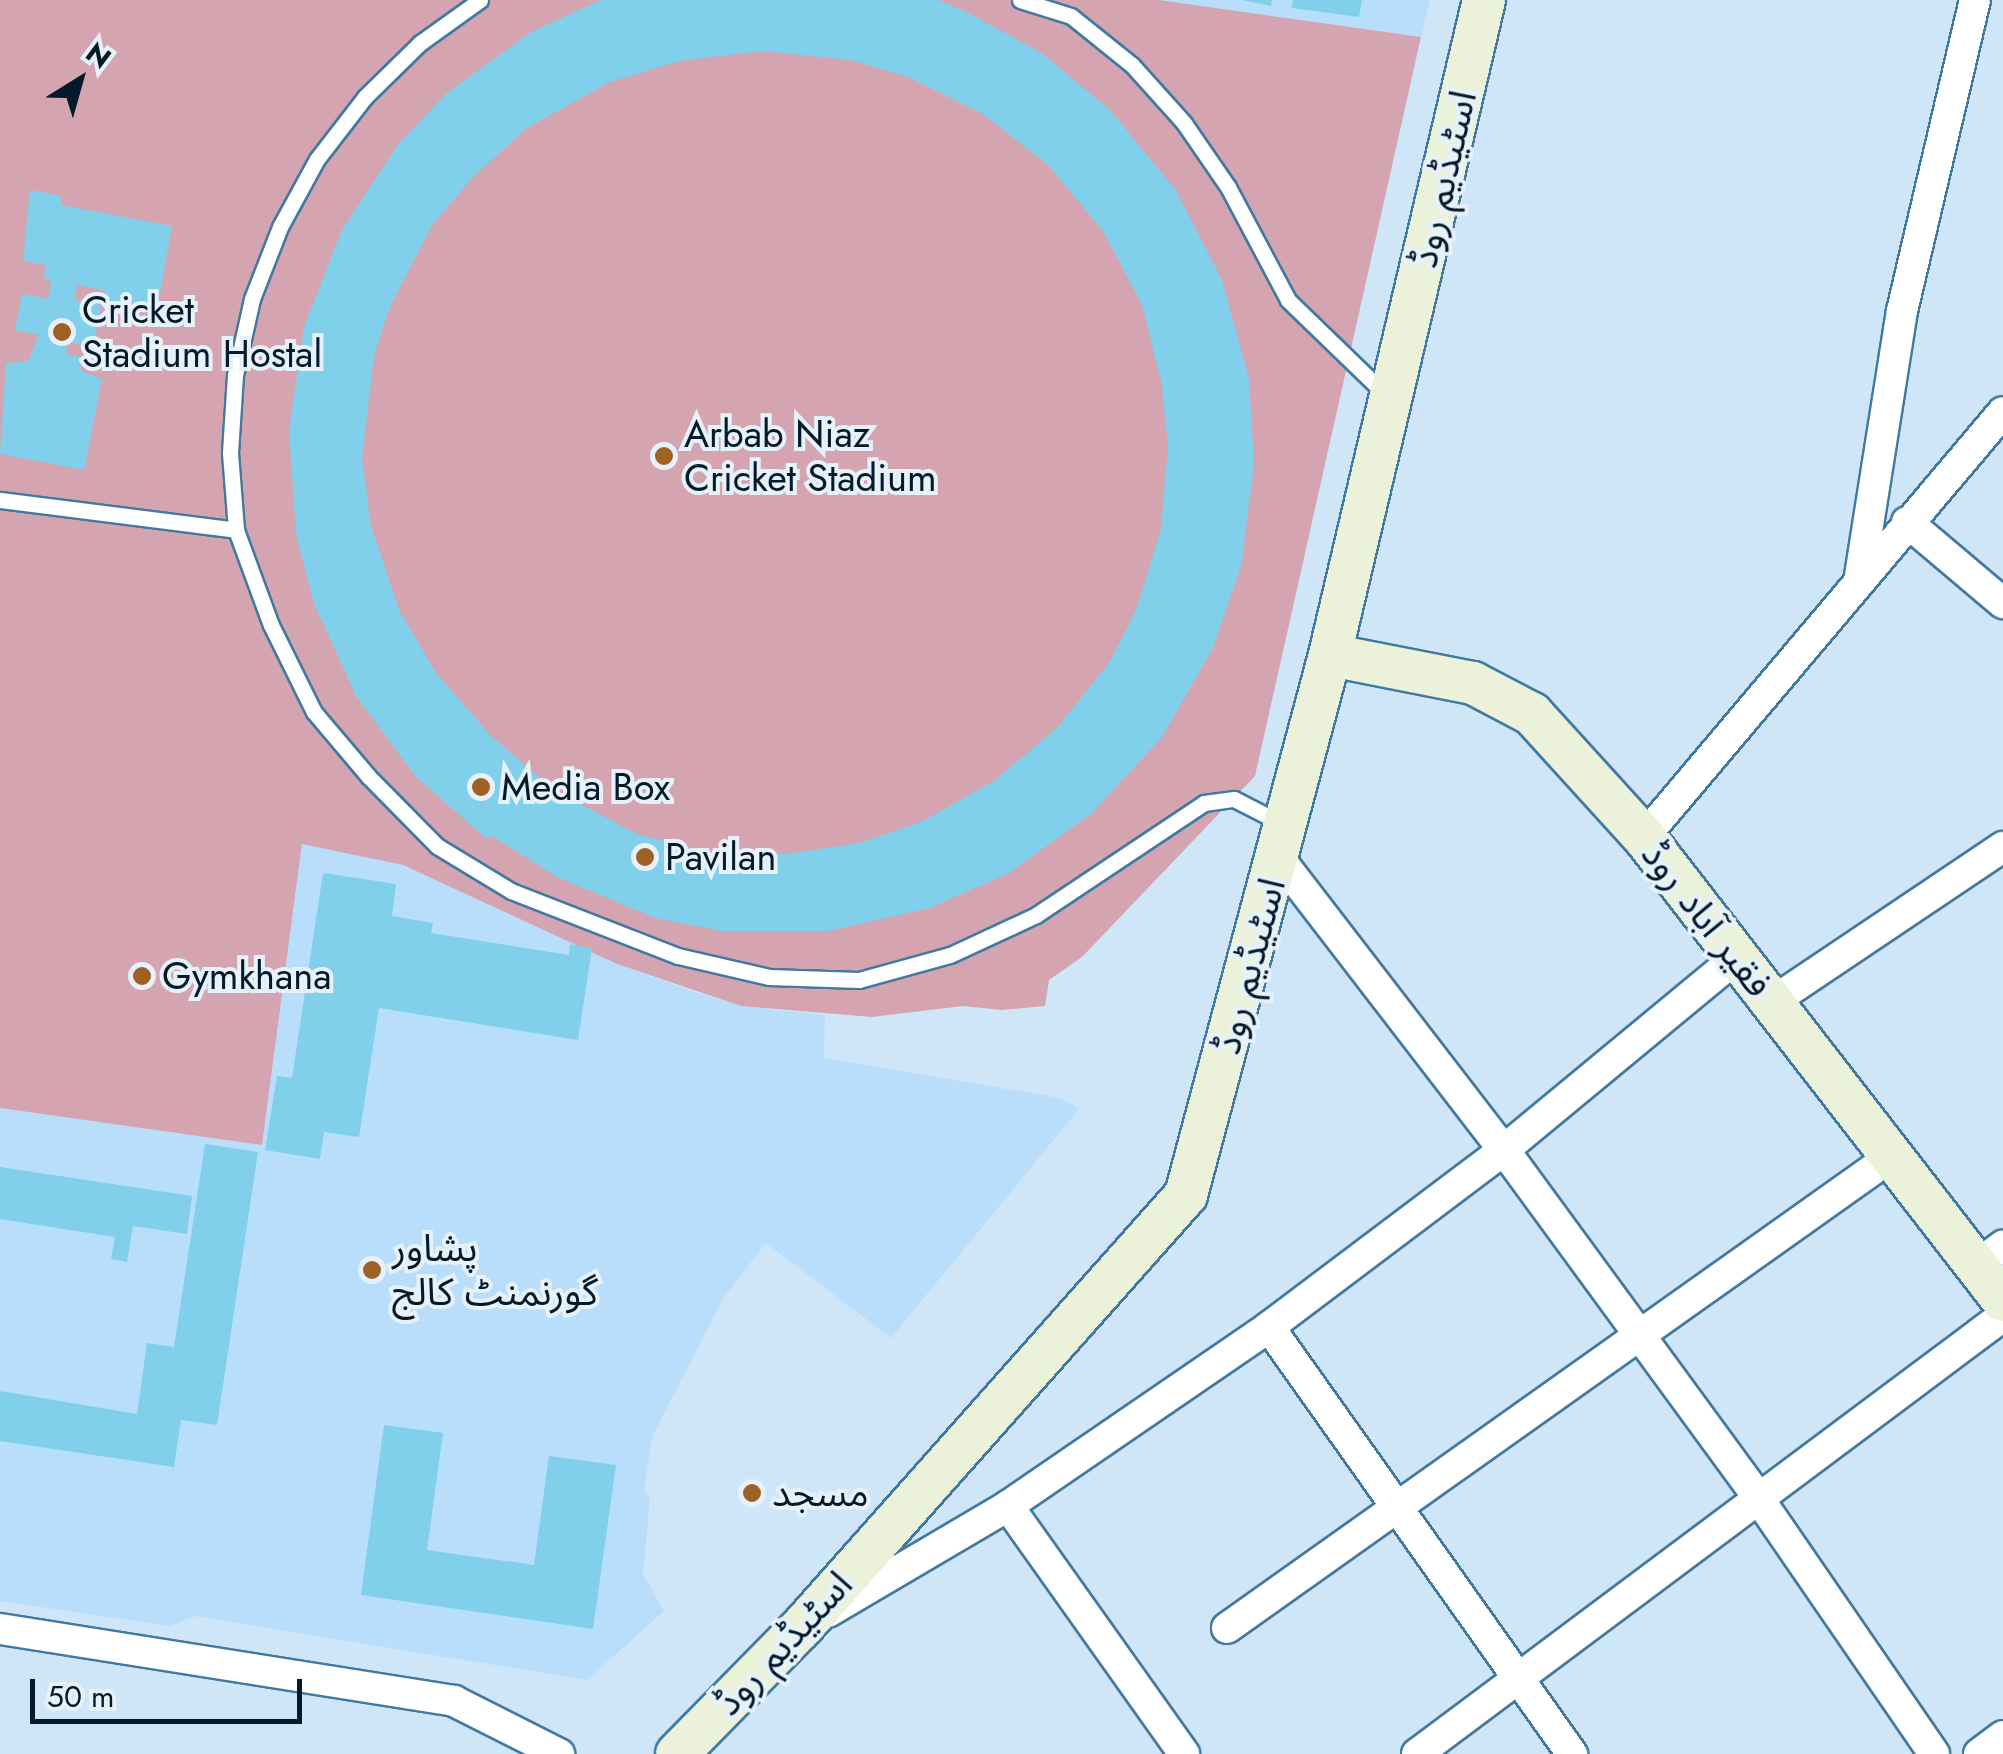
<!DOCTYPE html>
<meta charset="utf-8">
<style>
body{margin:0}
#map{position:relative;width:2003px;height:1754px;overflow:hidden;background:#cfe6f8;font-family:Jost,"Noto Sans Arabic",sans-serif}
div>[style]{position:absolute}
.built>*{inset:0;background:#b8defb}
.green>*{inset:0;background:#d4a5b0}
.building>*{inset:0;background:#80cfeb}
.roads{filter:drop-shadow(2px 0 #4279a1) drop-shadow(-2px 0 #4279a1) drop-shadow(0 2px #4279a1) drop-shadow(0 -2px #4279a1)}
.lane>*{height:15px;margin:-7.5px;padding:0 7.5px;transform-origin:7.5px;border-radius:7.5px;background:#fff}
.street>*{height:30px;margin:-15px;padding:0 15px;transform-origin:15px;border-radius:15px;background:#fff}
.secondary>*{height:42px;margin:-21px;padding:0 21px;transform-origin:21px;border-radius:21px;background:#ebf2d9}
.dots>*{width:28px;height:28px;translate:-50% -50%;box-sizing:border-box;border:5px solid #e6f1fa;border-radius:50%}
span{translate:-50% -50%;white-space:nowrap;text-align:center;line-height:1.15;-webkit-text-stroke:8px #e6f1fa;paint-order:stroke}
.street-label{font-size:38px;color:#041a2a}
.poi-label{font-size:38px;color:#041a2a}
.left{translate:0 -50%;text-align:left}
.north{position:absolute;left:30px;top:30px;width:100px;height:100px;-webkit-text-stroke:8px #e6f1fa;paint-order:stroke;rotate:37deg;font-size:28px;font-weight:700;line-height:40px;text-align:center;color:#041a2a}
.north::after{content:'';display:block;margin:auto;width:35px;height:45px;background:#041a2a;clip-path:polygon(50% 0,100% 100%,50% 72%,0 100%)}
.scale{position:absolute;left:30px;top:1679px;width:272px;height:45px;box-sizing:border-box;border:5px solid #041a2a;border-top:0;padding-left:12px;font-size:30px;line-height:35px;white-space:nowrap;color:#041a2a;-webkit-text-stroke:8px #e6f1fa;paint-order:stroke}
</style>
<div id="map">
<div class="built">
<i style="clip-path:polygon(1136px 0,1430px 0,1421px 37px)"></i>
<i style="clip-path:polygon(302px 843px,403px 865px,617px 964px,695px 992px,742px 1006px,825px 1015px,824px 1058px,1060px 1098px,1079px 1109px,891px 1338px,766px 1243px,724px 1297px,653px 1435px,644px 1489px,650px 1499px,643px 1574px,664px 1611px,587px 1680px,195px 1616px,170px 1626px,0 1601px,0 1108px,262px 1145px)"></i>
</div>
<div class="green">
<i style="clip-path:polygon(0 0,1159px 0,1421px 37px,1255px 776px,1082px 957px,1049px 980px,1045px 1006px,1002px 1010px,963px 1006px,872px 1017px,741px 1006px,617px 964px,403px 865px,302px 844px,262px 1145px,0 1108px)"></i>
</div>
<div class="building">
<i style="clip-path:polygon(evenodd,601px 0,938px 0,967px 12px,1043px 54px,1109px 109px,1175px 189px,1222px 280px,1249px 379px,1254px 465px,1241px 567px,1213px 648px,1162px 737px,1092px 813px,1009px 873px,930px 908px,828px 931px,721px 931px,655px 918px,557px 877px,490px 835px,487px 839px,416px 777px,356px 696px,313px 601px,296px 534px,289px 430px,304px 327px,342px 230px,399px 143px,447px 93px,531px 32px,601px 0,763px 51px,850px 60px,908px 77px,983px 114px,1048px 165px,1103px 231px,1142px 305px,1162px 385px,1168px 447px,1161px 529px,1137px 608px,1109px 663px,1057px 728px,994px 781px,923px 821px,859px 843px,787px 854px,707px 852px,637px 834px,554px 790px,491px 736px,436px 673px,399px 610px,371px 526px,362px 458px,374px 356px,389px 309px,431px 227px,473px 177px,527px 128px,610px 82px,679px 61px,763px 51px)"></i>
<i style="clip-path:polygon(1242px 0,1272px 0,1271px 6px)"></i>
<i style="clip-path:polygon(1293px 0,1362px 0,1359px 17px,1292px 8px)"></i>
<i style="clip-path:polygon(30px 190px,62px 196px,61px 205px,172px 226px,157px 310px,103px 301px,105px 291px,77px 285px,74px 300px,101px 305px,94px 347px,68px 342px,66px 354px,83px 357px,81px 371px,102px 379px,84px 470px,0 454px,6px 363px,28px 361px,39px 335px,15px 330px,22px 294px,48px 299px,51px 280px,44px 279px,46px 265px,23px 261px)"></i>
<i style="clip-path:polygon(323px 873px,396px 884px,392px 916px,433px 923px,431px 933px,569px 955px,570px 944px,592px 948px,578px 1040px,379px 1008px,359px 1137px,324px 1132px,320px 1159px,265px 1150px,277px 1076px,292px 1078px)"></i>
<i style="clip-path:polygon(205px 1144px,258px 1152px,217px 1425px,181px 1420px,174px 1467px,0 1441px,0 1391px,137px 1414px,147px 1343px,174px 1347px)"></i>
<i style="clip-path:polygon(0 1167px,192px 1196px,187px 1234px,133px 1226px,127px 1262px,111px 1259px,115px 1237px,0 1219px)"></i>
<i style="clip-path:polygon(384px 1425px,443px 1433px,427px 1550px,534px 1565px,549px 1456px,616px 1465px,593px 1629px,361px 1595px)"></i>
</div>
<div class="roads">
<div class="lane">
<i style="left:480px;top:0;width:74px;rotate:144.4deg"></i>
<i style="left:420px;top:43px;width:77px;rotate:135.5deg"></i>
<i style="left:365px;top:97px;width:78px;rotate:127.7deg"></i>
<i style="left:317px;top:159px;width:77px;rotate:118.6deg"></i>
<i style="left:280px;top:227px;width:77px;rotate:111.3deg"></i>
<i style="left:252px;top:299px;width:78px;rotate:102.6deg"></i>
<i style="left:235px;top:375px;width:78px;rotate:93.7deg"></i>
<i style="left:230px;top:453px;width:77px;rotate:85.5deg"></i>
<i style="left:236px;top:530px;width:101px;rotate:69.8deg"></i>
<i style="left:271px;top:625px;width:97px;rotate:63.7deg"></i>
<i style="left:314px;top:712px;width:84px;rotate:49.8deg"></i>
<i style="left:368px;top:776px;width:98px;rotate:45.4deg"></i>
<i style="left:437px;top:846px;width:87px;rotate:31.3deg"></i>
<i style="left:511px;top:891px;width:179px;rotate:21.3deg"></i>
<i style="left:678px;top:956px;width:93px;rotate:13deg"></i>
<i style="left:769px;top:977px;width:90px;rotate:1.9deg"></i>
<i style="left:859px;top:980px;width:94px;rotate:-15.4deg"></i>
<i style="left:950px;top:955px;width:95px;rotate:-24.9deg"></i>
<i style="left:1036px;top:915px;width:202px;rotate:-33.7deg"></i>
<i style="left:1204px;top:803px;width:30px;rotate:-8deg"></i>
<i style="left:1234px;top:799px;width:53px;rotate:27.1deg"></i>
<i style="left:1020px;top:0;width:53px;rotate:17.4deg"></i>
<i style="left:1071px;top:16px;width:78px;rotate:38.8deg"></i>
<i style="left:1132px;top:65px;width:78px;rotate:48.1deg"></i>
<i style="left:1184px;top:123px;width:78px;rotate:55.5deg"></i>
<i style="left:1228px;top:187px;width:128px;rotate:62deg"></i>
<i style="left:1288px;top:300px;width:135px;rotate:44.1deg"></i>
<i style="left:0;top:500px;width:238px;rotate:7.2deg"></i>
</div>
<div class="street">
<i style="left:1907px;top:522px;width:126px;rotate:40.2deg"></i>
<i style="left:1859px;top:582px;width:274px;rotate:-81deg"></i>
<i style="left:1902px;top:311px;width:319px;rotate:-76.8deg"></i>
<i style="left:1644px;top:837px;width:556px;rotate:-49.81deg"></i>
<i style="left:1278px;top:857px;width:370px;rotate:52.4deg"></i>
<i style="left:1504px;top:1150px;width:432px;rotate:53.8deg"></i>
<i style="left:1759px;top:1499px;width:309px;rotate:55.5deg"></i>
<i style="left:1772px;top:1002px;width:278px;rotate:-33.9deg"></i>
<i style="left:1976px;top:1266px;width:34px;rotate:-37deg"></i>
<i style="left:1269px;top:1327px;width:524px;rotate:54.64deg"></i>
<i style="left:1008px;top:1506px;width:304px;rotate:54.6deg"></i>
<i style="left:828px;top:1612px;width:209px;rotate:-30.5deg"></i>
<i style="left:1008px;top:1506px;width:316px;rotate:-34.4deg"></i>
<i style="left:1269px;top:1327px;width:294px;rotate:-37deg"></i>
<i style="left:1504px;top:1150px;width:303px;rotate:-39.6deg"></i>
<i style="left:1227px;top:1628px;width:815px;rotate:-35.37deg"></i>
<i style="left:0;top:1629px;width:460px;rotate:9deg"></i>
<i style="left:454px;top:1701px;width:118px;rotate:26.8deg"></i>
<i style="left:1417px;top:1754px;width:732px;rotate:-36.78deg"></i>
<i style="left:1979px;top:1754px;width:30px;rotate:-37deg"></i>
</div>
<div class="secondary">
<i style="left:1330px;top:655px;width:146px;rotate:11.1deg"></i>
<i style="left:1473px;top:683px;width:67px;rotate:27.7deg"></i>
<i style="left:1532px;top:714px;width:166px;rotate:47.7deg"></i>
<i style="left:1644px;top:837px;width:586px;rotate:52.21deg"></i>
<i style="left:677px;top:1754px;width:177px;rotate:-45.5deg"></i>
<i style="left:801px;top:1628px;width:579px;rotate:-48.36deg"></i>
<i style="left:1186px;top:1195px;width:559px;rotate:-75.07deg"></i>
<i style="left:1330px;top:655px;width:673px;rotate:-76.77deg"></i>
</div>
</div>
<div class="dots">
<i style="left:62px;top:332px;background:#9d6124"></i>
<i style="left:664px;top:456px;background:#9d6124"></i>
<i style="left:481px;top:787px;background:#9d6124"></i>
<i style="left:645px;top:857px;background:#9d6124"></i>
<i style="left:142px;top:976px;background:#9d6124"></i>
<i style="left:372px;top:1270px;background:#9d6124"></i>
<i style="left:752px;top:1493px;background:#9d6124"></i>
</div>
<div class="street-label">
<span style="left:1443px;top:179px;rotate:-77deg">اسٹیڈیم روڈ</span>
<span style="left:1707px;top:919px;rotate:52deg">فقیر آباد روڈ</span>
<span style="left:1249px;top:966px;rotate:-75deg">اسٹیڈیم روڈ</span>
<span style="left:783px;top:1643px;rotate:-47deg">اسٹیڈیم روڈ</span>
</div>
<div class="poi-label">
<span class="left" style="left:82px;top:332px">Cricket<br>Stadium Hostal</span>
<span class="left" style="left:684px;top:456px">Arbab Niaz<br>Cricket Stadium</span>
<span class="left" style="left:501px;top:787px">Media Box</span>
<span class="left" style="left:665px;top:857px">Pavilan</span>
<span class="left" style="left:162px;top:976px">Gymkhana</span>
<span class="left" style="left:392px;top:1270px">پشاور<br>گورنمنٹ کالج</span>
<span class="left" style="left:772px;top:1493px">مسجد</span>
</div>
<div class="north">N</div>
<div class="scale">50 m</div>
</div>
